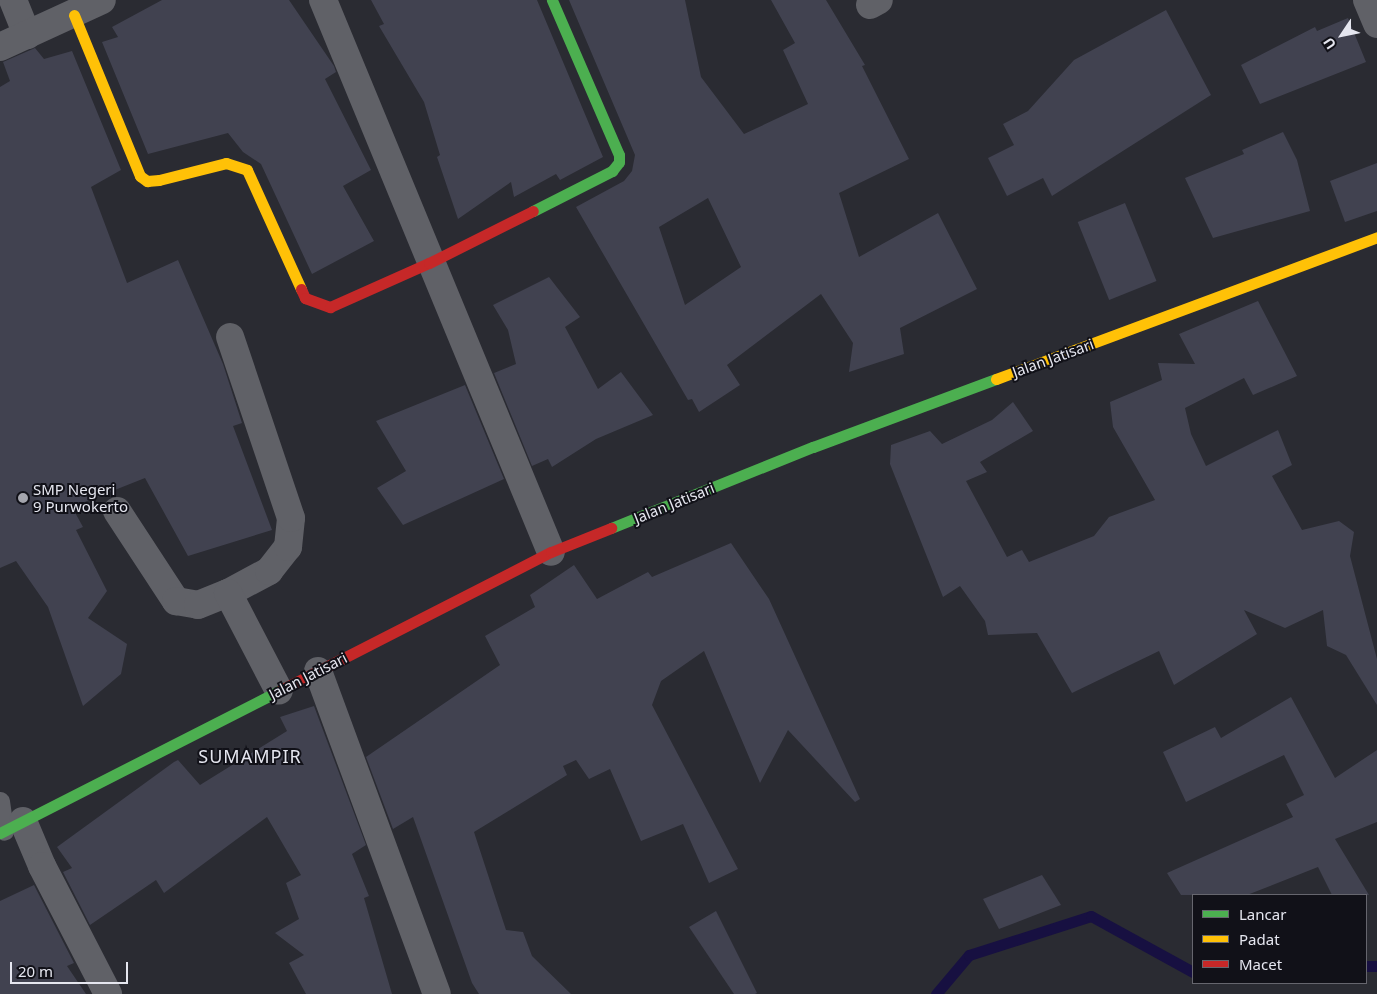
<!DOCTYPE html>
<style>
body{margin:0}
#map{position:relative;width:1377px;height:994px;overflow:hidden;background:#2a2b32;font-family:"Noto Sans",sans-serif}
div>[style]{position:absolute}
.stream>*{height:11px;margin:-5.5px;padding:0 5.5px;transform-origin:5.5px;border-radius:5.5px;background:#171041}
.building>*{inset:0;background:#414250;transform-origin:0 0}
.lane>*{height:19px;margin:-9.5px;padding:0 9.5px;transform-origin:9.5px;border-radius:9.5px;background:#606167}
.street>*{height:28px;margin:-14px;padding:0 14px;transform-origin:14px;border-radius:14px;background:#606167}
.fast>*{height:11px;margin:-5.5px;padding:0 5.5px;transform-origin:5.5px;border-radius:5.5px;background:#4caf50}
.slow>*{height:11px;margin:-5.5px;padding:0 5.5px;transform-origin:5.5px;border-radius:5.5px;background:#ffc107}
.jam>*{height:11px;margin:-5.5px;padding:0 5.5px;transform-origin:5.5px;border-radius:5.5px;background:#c62828}
.dots>*{width:14px;height:14px;translate:-50% -50%;box-sizing:border-box;border:2px solid #111118;border-radius:50%}
span{translate:-50% -50%;white-space:nowrap;text-align:center;line-height:1.15;-webkit-text-stroke:4px #111118;paint-order:stroke}
.street-label{font-size:15px;color:#e5e6ef}
.poi-label{font-size:15px;color:#e5e6ef}
.left{translate:0 -50%;text-align:left}
.quarter-label{font-size:18px;color:#e5e6ef;letter-spacing:1px}
.legend{position:absolute;left:1192px;top:894px;width:175px;height:90px;box-sizing:border-box;background:#111118;border:1px solid #66666e;margin:0;padding:6px 9px;list-style:none;font-size:15px;color:#e5e6ef}
.legend li{display:flex;align-items:center;gap:10px;height:25px}
.legend b{width:25px;border:1px solid #66666e}
.north{position:absolute;left:1317px;top:10px;width:50px;height:50px;-webkit-text-stroke:4px #111118;paint-order:stroke;rotate:236deg;font-size:14px;font-weight:700;line-height:20px;text-align:center;color:#e5e6ef}
.north::after{content:'';display:block;margin:auto;width:18px;height:22px;background:#e5e6ef;clip-path:polygon(50% 0,100% 100%,50% 72%,0 100%)}
.scale{position:absolute;left:10px;top:962px;width:118px;height:22px;box-sizing:border-box;border:2px solid #e5e6ef;border-top:0;padding-left:6px;font-size:15px;line-height:18px;white-space:nowrap;color:#e5e6ef;-webkit-text-stroke:4px #111118;paint-order:stroke}
</style>
<div id="map">
<div class="stream">
<i style="left:1366px;top:966px;width:11px"></i>
<i style="left:936px;top:994px;width:51px;rotate:-49.8deg"></i>
<i style="left:969px;top:955px;width:128px;rotate:-17.7deg"></i>
<i style="left:1091px;top:916px;width:116px;rotate:28.8deg"></i>
</div>
<div class="building">
<i style="clip-path:polygon(162px 0,289px 0,334px 66px,336px 72px,325px 79px,371px 170px,343px 186px,374px 241px,312px 274px,261px 164px,243px 152px,228px 133px,148px 154px,102px 42px,118px 37px,112px 27px)"></i>
<i style="clip-path:polygon(371px 0,537px 0,603px 157px,560px 180px,556px 174px,514px 197px,511px 182px,458px 219px,437px 157px,440px 155px,424px 102px,379px 26px,384px 24px)"></i>
<i style="clip-path:polygon(evenodd,569px 0,685px 0,701px 77px,744px 134px,808px 104px,783px 50px,795px 43px,771px 0,826px 0,865px 65px,862px 66px,909px 159px,839px 193px,859px 257px,938px 213px,977px 289px,900px 328px,904px 354px,849px 372px,853px 343px,821px 294px,727px 365px,740px 385px,699px 412px,692px 399px,688px 400px,576px 207px,624px 181px,632px 171px,635px 155px,569px 0,708px 198px,741px 267px,685px 305px,659px 227px,708px 198px)"></i>
<i style="clip-path:polygon(1166px 10px,1211px 95px,1052px 196px,1043px 178px,1007px 196px,988px 158px,1014px 145px,1003px 124px,1028px 111px,1074px 60px)"></i>
<i style="clip-path:polygon(1348px 18px,1366px 62px,1260px 104px,1241px 65px,1315px 27px,1317px 31px)"></i>
<i style="clip-path:polygon(35px 48px,44px 59px,72px 51px,121px 170px,91px 187px,127px 283px,178px 260px,223px 364px,242px 423px,233px 426px,272px 530px,188px 556px,145px 478px,72px 507px,83px 527px,76px 530px,107px 591px,88px 618px,127px 644px,121px 674px,83px 706px,48px 607px,16px 561px,0 568px,0 87px,10px 81px,3px 62px)"></i>
<i style="clip-path:polygon(1283px 132px,1297px 160px,1310px 211px,1213px 238px,1185px 178px,1244px 154px,1242px 150px)"></i>
<i style="clip-path:polygon(1377px 163px,1377px 211px,1345px 222px,1330px 181px)"></i>
<i style="left:1125px;top:203px;width:84px;height:51px;rotate:68deg"></i>
<i style="clip-path:polygon(549px 277px,580px 317px,565px 327px,598px 389px,621px 372px,653px 415px,596px 439px,552px 467px,548px 459px,532px 466px,494px 373px,516px 364px,508px 330px,493px 305px)"></i>
<i style="clip-path:polygon(1258px 301px,1297px 376px,1253px 395px,1244px 378px,1185px 408px,1191px 434px,1206px 466px,1278px 430px,1292px 465px,1272px 476px,1302px 530px,1339px 521px,1354px 532px,1350px 556px,1377px 659px,1377px 705px,1346px 655px,1327px 646px,1323px 610px,1285px 628px,1244px 610px,1257px 634px,1174px 685px,1159px 651px,1072px 693px,1037px 633px,988px 635px,985px 621px,960px 586px,943px 597px,890px 464px,891px 445px,930px 431px,942px 444px,992px 420px,1013px 402px,1033px 431px,980px 462px,987px 472px,966px 481px,1007px 557px,1022px 550px,1029px 562px,1094px 536px,1109px 517px,1155px 500px,1113px 427px,1110px 402px,1162px 380px,1158px 363px,1195px 364px,1179px 334px)"></i>
<i style="clip-path:polygon(465px 385px,504px 479px,403px 525px,377px 488px,406px 471px,376px 421px)"></i>
<i style="clip-path:polygon(731px 543px,769px 599px,860px 799px,855px 802px,788px 730px,760px 783px,704px 651px,661px 681px,652px 705px,738px 869px,709px 883px,683px 824px,641px 841px,610px 769px,589px 779px,576px 760px,563px 766px,567px 775px,474px 832px,506px 930px,523px 932px,532px 956px,571px 994px,479px 994px,472px 983px,413px 817px,393px 829px,366px 757px,500px 665px,485px 636px,535px 607px,530px 595px,574px 565px,597px 599px,648px 572px,652px 577px)"></i>
<i style="clip-path:polygon(1291px 697px,1335px 778px,1377px 750px,1377px 822px,1335px 839px,1369px 895px,1332px 895px,1318px 867px,1247px 895px,1181px 895px,1167px 873px,1293px 817px,1286px 804px,1304px 795px,1284px 755px,1186px 802px,1163px 752px,1215px 727px,1221px 738px)"></i>
<i style="clip-path:polygon(314px 706px,366px 845px,352px 854px,369px 896px,364px 898px,392px 994px,306px 994px,289px 963px,304px 955px,275px 933px,299px 919px,286px 883px,301px 875px,267px 817px,164px 893px,156px 880px,90px 925px,63px 872px,72px 868px,57px 847px,174px 762px,178px 760px,200px 785px,287px 731px,280px 717px)"></i>
<i style="clip-path:polygon(1042px 875px,1061px 905px,999px 929px,983px 899px)"></i>
<i style="clip-path:polygon(34px 885px,74px 963px,67px 966px,86px 994px,0 994px,0 901px)"></i>
<i style="clip-path:polygon(716px 911px,757px 993px,755px 994px,734px 994px,689px 927px)"></i>
</div>
<div class="lane">
<i style="left:0;top:801px;width:30px;rotate:82deg"></i>
</div>
<div class="street">
<i style="left:13px;top:0;width:38px;rotate:68deg"></i>
<i style="left:323px;top:0;width:597px;rotate:67.56deg"></i>
<i style="left:1367px;top:0;width:26px;rotate:67deg"></i>
<i style="left:870px;top:5px;width:10px;rotate:-29deg"></i>
<i style="left:0;top:47px;width:112px;rotate:-24.7deg"></i>
<i style="left:117px;top:511px;width:108px;rotate:56.8deg"></i>
<i style="left:176px;top:601px;width:22px;rotate:10deg"></i>
<i style="left:198px;top:605px;width:32px;rotate:-22deg"></i>
<i style="left:228px;top:593px;width:47px;rotate:-28.2deg"></i>
<i style="left:269px;top:571px;width:31px;rotate:-52deg"></i>
<i style="left:288px;top:547px;width:29px;rotate:-84deg"></i>
<i style="left:291px;top:518px;width:191px;rotate:-108.6deg"></i>
<i style="left:228px;top:593px;width:110px;rotate:62.5deg"></i>
<i style="left:318px;top:671px;width:344px;rotate:69.8deg"></i>
<i style="left:23px;top:821px;width:49px;rotate:67.1deg"></i>
<i style="left:42px;top:866px;width:144px;rotate:62.7deg"></i>
</div>
<div class="fast">
<i style="left:533px;top:211px;width:89px;rotate:-26.9deg"></i>
<i style="left:612px;top:171px;width:11px;rotate:-52deg"></i>
<i style="left:619px;top:162px;width:7px;rotate:-90deg"></i>
<i style="left:619px;top:155px;width:169px;rotate:-113.4deg"></i>
<i style="left:611px;top:528px;width:218px;rotate:-21.9deg"></i>
<i style="left:813px;top:447px;width:195px;rotate:-20.4deg"></i>
<i style="left:0;top:833px;width:315px;rotate:-27deg"></i>
</div>
<div class="slow">
<i style="left:74px;top:15px;width:174px;rotate:67.7deg"></i>
<i style="left:140px;top:176px;width:9px;rotate:36deg"></i>
<i style="left:147px;top:181px;width:12px;rotate:-5deg"></i>
<i style="left:159px;top:180px;width:69px;rotate:-14.2deg"></i>
<i style="left:226px;top:163px;width:22px;rotate:18deg"></i>
<i style="left:247px;top:170px;width:131px;rotate:65.6deg"></i>
<i style="left:996px;top:379px;width:407px;rotate:-20.4deg"></i>
</div>
<div class="jam">
<i style="left:301px;top:289px;width:10px;rotate:66deg"></i>
<i style="left:305px;top:298px;width:27px;rotate:20deg"></i>
<i style="left:330px;top:307px;width:108px;rotate:-24deg"></i>
<i style="left:429px;top:263px;width:116px;rotate:-26.6deg"></i>
<i style="left:281px;top:690px;width:303px;rotate:-27.1deg"></i>
<i style="left:551px;top:552px;width:65px;rotate:-21.8deg"></i>
</div>
<div class="dots">
<i style="left:23px;top:498px;background:#a4a5ad"></i>
</div>
<div class="street-label">
<span style="left:1053px;top:358px;rotate:-20deg">Jalan Jatisari</span>
<span style="left:674px;top:503px;rotate:-22deg">Jalan Jatisari</span>
<span style="left:308px;top:676px;rotate:-27deg">Jalan Jatisari</span>
</div>
<div class="poi-label">
<span class="left" style="left:33px;top:498px">SMP Negeri<br>9 Purwokerto</span>
</div>
<div class="quarter-label">
<span style="left:250px;top:756px">SUMAMPIR</span>
</div>
<ul class="legend">
<li><b style="height:6px;background:#4caf50"></b>Lancar</li>
<li><b style="height:6px;background:#ffc107"></b>Padat</li>
<li><b style="height:6px;background:#c62828"></b>Macet</li>
</ul>
<div class="north">U</div>
<div class="scale">20 m</div>
</div>
